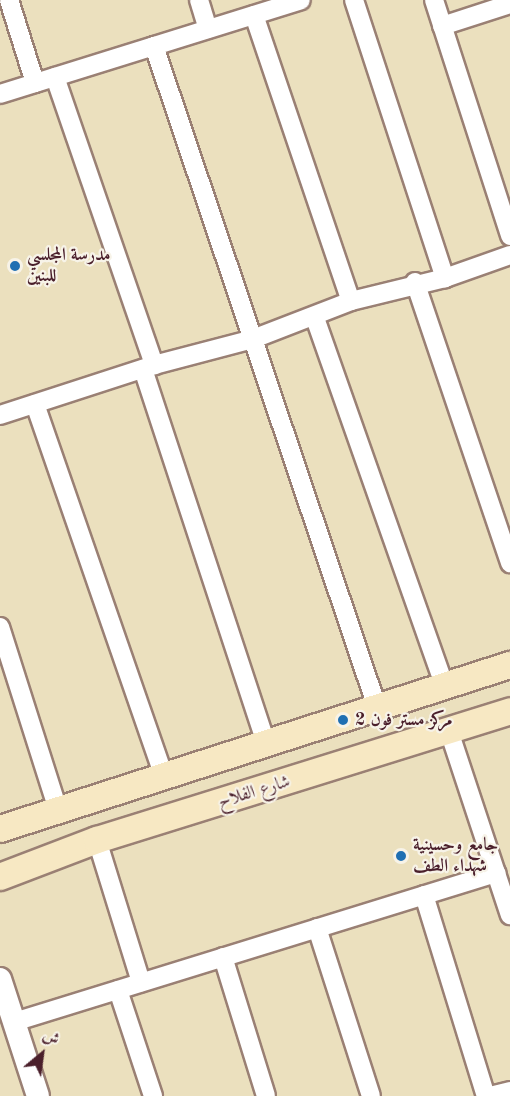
<!DOCTYPE html>
<meta charset="utf-8">
<style>
body{margin:0}
#map{position:relative;width:510px;height:1096px;overflow:hidden;background:#ebe0be;font-family:"Old Standard TT",Amiri,serif}
div>[style]{position:absolute}
.roads{filter:drop-shadow(2px 0 #9a8074) drop-shadow(-2px 0 #9a8074) drop-shadow(0 2px #9a8074) drop-shadow(0 -2px #9a8074)}
.minor>*{height:18px;margin:-9px;padding:0 9px;transform-origin:9px;border-radius:9px;background:#fff}
.tertiary>*{height:22px;margin:-11px;padding:0 11px;transform-origin:11px;border-radius:11px;background:#fff}
.secondary>*{height:26px;margin:-13px;padding:0 13px;transform-origin:13px;border-radius:13px;background:#f7e8c3}
.dots>*{width:16px;height:16px;translate:-50% -50%;box-sizing:border-box;border:3px solid #f7f3e8;border-radius:50%}
span{translate:-50% -50%;white-space:nowrap;text-align:center;line-height:1.15;-webkit-text-stroke:4.5px #f7f3e8;paint-order:stroke}
.poi-label{font-size:18px;color:#4a1f2b;font-weight:700}
.left{translate:0 -50%;text-align:left}
.street-label{font-size:18px;color:#4a1f2b}
.north{position:absolute;left:12px;top:1024px;width:60px;height:60px;-webkit-text-stroke:4px #f7f3e8;paint-order:stroke;rotate:29deg;font-size:16px;font-weight:700;line-height:24px;text-align:center;color:#4a1f2b}
.north::after{content:'';display:block;margin:auto;width:21px;height:27px;background:#4a1f2b;clip-path:polygon(50% 0,100% 100%,50% 72%,0 100%)}
</style>
<div id="map">
<div class="roads">
<div class="minor">
<i style="left:9px;top:0;width:87px;rotate:72.6deg"></i>
<i style="left:199px;top:0;width:30px;rotate:73deg"></i>
<i style="left:354px;top:0;width:293px;rotate:71.9deg"></i>
<i style="left:434px;top:0;width:248px;rotate:72.1deg"></i>
<i style="left:254px;top:15px;width:302px;rotate:71.3deg"></i>
<i style="left:442px;top:26px;width:71px;rotate:-17.9deg"></i>
<i style="left:154px;top:46px;width:698px;rotate:71.36deg"></i>
<i style="left:55px;top:77px;width:305px;rotate:71deg"></i>
<i style="left:0;top:94px;width:315px;rotate:-17.3deg"></i>
<i style="left:415px;top:282px;width:297px;rotate:71.3deg"></i>
<i style="left:315px;top:318px;width:388px;rotate:70.6deg"></i>
<i style="left:143px;top:369px;width:394px;rotate:71.8deg"></i>
<i style="left:35px;top:404px;width:394px;rotate:70.9deg"></i>
<i style="left:0;top:415px;width:162px;rotate:-18deg"></i>
<i style="left:154px;top:365px;width:102px;rotate:-14.7deg"></i>
<i style="left:253px;top:339px;width:105px;rotate:-21.2deg"></i>
<i style="left:351px;top:301px;width:97px;rotate:-13.7deg"></i>
<i style="left:445px;top:278px;width:69px;rotate:-19.5deg"></i>
<i style="left:0;top:627px;width:192px;rotate:72.4deg"></i>
<i style="left:449px;top:731px;width:194px;rotate:71.7deg"></i>
<i style="left:97px;top:840px;width:149px;rotate:72.8deg"></i>
<i style="left:424px;top:895px;width:210px;rotate:72.9deg"></i>
<i style="left:317px;top:928px;width:176px;rotate:72.2deg"></i>
<i style="left:223px;top:957px;width:145px;rotate:72.8deg"></i>
<i style="left:118px;top:990px;width:112px;rotate:71.7deg"></i>
<i style="left:14px;top:1022px;width:505px;rotate:-17.18deg"></i>
<i style="left:490px;top:1096px;width:21px;rotate:-14deg"></i>
</div>
<div class="tertiary">
<i style="left:0;top:979px;width:123px;rotate:72deg"></i>
</div>
<div class="secondary">
<i style="left:0;top:829px;width:536px;rotate:-17.83deg"></i>
<i style="left:0;top:877px;width:104px;rotate:-20.9deg"></i>
<i style="left:97px;top:840px;width:433px;rotate:-17.3deg"></i>
</div>
</div>
<div class="dots">
<i style="left:15px;top:266px;background:#1f6fb2"></i>
<i style="left:343px;top:720px;background:#1f6fb2"></i>
<i style="left:401px;top:856px;background:#1f6fb2"></i>
</div>
<div class="poi-label">
<span class="left" style="left:27px;top:266px">مدرسة المجلسي<br>للبنين</span>
<span class="left" style="left:355px;top:720px">مركز مستر فون 2</span>
<span class="left" style="left:413px;top:856px">جامع وحسينية<br>شهداء الطف</span>
</div>
<div class="street-label">
<span style="left:254px;top:792px;rotate:-17deg">شارع الفلاح</span>
</div>
<div class="north">ش</div>
</div>
